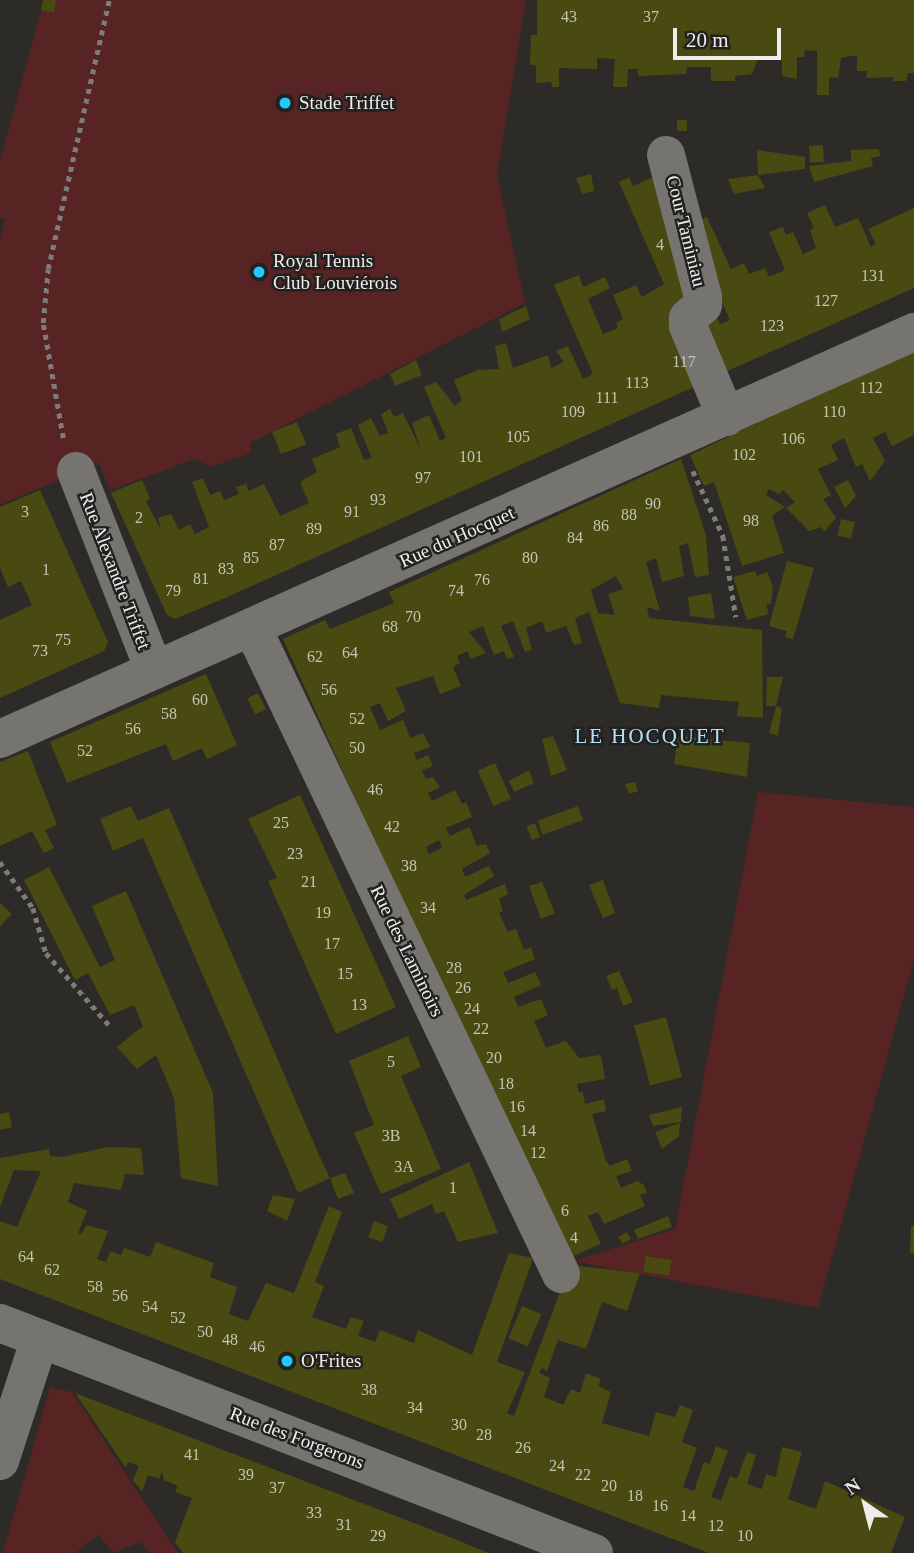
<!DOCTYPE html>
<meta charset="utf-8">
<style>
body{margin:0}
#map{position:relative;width:914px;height:1553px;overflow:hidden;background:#2d2b28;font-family:"Times New Roman",serif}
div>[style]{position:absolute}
.green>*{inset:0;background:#572423}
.building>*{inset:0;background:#494a11;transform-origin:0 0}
.path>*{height:4.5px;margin-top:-2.25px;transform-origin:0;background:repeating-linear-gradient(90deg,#7d7c79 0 5px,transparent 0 10px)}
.minor>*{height:38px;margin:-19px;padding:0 19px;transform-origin:19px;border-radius:19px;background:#767471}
.dots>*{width:19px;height:19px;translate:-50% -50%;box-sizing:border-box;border:4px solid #23211f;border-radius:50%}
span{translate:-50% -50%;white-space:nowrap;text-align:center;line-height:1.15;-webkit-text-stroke:5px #23211f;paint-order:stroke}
.number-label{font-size:16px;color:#c5c4b4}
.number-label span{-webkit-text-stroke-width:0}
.poi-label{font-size:19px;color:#eeedeb}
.left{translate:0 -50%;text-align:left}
.street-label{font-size:19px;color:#eeedeb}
.neighbourhood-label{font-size:21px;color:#b1e3f9;letter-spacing:2px}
.north{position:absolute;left:830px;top:1469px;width:70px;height:70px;-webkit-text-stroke:5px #23211f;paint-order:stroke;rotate:325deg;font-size:19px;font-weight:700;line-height:28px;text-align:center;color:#eeedeb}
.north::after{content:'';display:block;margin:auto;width:24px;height:32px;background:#eeedeb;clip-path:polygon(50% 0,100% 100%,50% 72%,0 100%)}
.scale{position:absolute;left:673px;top:28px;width:108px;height:32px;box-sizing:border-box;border:4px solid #eeedeb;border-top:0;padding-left:9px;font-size:21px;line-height:24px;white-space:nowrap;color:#eeedeb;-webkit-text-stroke:5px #23211f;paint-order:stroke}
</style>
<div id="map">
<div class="green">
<i style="clip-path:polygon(44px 0,526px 0,497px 175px,525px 303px,250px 443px,251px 453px,210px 467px,195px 459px,110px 490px,99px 463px,0 505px,0 241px,5px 219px,0 218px,0 161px)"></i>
<i style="clip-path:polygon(758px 792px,914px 807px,914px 959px,818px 1308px,573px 1261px,675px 1229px)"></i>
<i style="clip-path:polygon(50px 1387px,72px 1392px,178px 1553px,150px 1553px,140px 1542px,113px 1553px,99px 1535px,75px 1553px,3px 1553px)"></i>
</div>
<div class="building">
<i style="clip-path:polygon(43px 0,56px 0,54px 13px,41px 10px)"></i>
<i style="clip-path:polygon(537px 0,914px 0,914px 73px,908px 73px,906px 81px,893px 81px,894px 77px,866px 78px,867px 71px,857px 71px,857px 56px,850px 56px,841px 58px,838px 78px,829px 77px,829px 95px,817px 95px,817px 51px,805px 50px,804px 57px,797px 57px,797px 79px,782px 76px,782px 58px,759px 56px,752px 74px,735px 76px,735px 81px,711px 81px,711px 67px,687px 67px,686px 74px,664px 75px,638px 76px,638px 69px,628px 69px,627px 87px,613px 87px,615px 59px,597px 58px,597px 69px,559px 68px,559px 87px,552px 87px,551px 82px,536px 83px,536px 65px,530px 65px,531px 35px,537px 35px)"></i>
<i style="left:677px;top:120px;width:10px;height:11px"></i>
<i style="left:823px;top:145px;width:17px;height:14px;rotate:87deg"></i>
<i style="clip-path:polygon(879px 149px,880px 156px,871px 158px,873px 166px,814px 182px,809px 166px,851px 161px,851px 150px)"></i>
<i style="clip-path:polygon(757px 150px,805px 157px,805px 169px,758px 175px)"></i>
<i style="clip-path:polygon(591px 174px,594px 191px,582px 194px,576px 178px)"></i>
<i style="clip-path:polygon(758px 175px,765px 188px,734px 194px,728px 179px)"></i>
<i style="clip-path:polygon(656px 176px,707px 381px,225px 598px,175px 619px,167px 615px,111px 493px,142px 480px,150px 498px,146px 502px,161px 530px,158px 518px,171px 514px,179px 530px,190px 524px,195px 534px,209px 527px,192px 482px,203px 478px,210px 495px,220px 491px,224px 500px,239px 494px,236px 487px,246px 484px,249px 491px,264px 484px,280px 516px,309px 503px,300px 482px,317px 472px,312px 459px,340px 447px,336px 434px,351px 428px,364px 460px,372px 458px,358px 425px,371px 418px,380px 436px,388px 433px,381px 414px,390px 409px,394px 417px,403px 413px,421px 450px,412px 423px,429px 415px,440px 441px,446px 438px,424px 387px,436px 382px,455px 406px,462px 400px,454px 380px,478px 370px,499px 369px,495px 346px,506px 343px,513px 368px,548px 355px,551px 368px,564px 362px,556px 351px,568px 346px,583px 379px,593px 374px,554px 285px,579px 275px,583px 287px,605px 277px,610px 288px,588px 299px,603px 334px,618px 328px,616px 323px,623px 319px,613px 295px,636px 285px,642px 297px,664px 284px,619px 182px,629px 177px,633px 186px)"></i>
<i style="clip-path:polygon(825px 205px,835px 227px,858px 218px,871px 247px,876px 244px,868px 229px,914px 208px,914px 288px,712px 378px,694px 336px,711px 304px,720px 324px,730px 320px,687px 226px,707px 217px,731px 269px,744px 263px,749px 274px,765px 268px,769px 277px,785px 270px,769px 232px,783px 227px,786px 235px,793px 232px,803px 254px,816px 248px,810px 230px,814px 228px,807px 213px)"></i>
<i style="clip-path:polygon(526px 306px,530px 319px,502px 332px,499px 319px)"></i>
<i style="clip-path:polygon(914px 348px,914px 435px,892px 446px,885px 432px,873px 438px,885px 461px,870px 481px,862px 464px,856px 467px,844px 438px,831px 445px,838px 460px,818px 469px,831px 495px,823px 499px,836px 518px,824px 532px,821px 527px,809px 531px,786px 508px,795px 502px,783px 490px,779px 494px,769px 489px,766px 495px,785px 507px,772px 516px,784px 553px,742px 566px,714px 482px,704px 486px,690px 455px)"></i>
<i style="clip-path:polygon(416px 360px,422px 375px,395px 386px,390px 374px)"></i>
<i style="left:297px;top:422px;width:24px;height:27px;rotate:68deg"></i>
<i style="clip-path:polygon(evenodd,681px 459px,706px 535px,709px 575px,695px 577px,688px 543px,679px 546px,684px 576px,662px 582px,656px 558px,646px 562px,660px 611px,647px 607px,649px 618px,762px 630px,763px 718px,737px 716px,739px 702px,661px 695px,659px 708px,620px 703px,589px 612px,575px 618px,582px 643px,574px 645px,566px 626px,546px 633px,542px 621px,526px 628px,532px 650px,525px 652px,513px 621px,501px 626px,514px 657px,507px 659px,504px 651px,494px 655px,483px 626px,469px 632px,486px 653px,471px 659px,467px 651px,457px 656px,460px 663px,453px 667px,461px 686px,440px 694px,433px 676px,396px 688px,406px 711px,388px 721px,380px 703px,370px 707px,380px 730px,403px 720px,410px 738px,423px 733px,430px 747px,414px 753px,417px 760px,428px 755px,433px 766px,422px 770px,426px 779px,433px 777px,440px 787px,428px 793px,432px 801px,455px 790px,462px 804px,466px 802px,472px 817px,446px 828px,450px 836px,469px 827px,477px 846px,486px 844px,490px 853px,462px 869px,465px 877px,489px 866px,494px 876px,464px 895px,466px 900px,505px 884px,508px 894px,499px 899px,503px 911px,499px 913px,508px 932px,516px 929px,524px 950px,531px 947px,535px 959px,503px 972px,508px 983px,535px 972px,541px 985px,514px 997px,518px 1007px,541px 999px,548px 1015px,534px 1021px,546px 1048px,566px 1041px,579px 1058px,601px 1055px,605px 1079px,577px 1084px,579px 1093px,583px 1092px,585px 1104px,604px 1099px,606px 1111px,592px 1114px,606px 1161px,610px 1166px,627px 1159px,632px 1171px,616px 1176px,621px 1188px,637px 1181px,644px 1185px,647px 1193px,640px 1195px,645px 1206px,604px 1224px,598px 1212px,588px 1216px,601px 1244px,564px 1260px,283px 639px,325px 620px,330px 629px,394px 603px,389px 592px,681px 459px,616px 576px,623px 589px,608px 594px,615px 615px,598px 613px,591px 590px,616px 576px,681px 459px,439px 840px,442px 848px,429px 854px,426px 847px,439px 840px)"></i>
<i style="clip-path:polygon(848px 480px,856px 496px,845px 508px,834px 487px)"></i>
<i style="clip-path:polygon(40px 490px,108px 642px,104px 651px,0 698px,0 620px,32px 605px,21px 581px,8px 587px,0 568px,0 507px)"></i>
<i style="left:841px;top:519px;width:14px;height:17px;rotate:12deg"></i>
<i style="clip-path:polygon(787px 561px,814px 568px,793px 639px,785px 637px,787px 631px,769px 626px)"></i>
<i style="clip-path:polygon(755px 571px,757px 576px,767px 572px,773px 587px,771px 603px,766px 605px,769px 614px,747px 620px,733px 577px)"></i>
<i style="clip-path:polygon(711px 593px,715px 619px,690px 616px,688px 597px)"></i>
<i style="clip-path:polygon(206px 674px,237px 745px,207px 759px,202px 748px,173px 761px,166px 744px,67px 783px,50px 742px)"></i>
<i style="clip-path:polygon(767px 677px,783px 677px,776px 706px,766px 706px)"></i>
<i style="left:258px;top:693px;width:18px;height:12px;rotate:63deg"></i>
<i style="clip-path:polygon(776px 706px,782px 708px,778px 736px,769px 733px)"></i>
<i style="clip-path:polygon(553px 736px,567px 770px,551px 776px,542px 739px)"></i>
<i style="clip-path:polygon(678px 736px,750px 743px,747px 777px,674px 764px)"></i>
<i style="clip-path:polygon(28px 751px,57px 825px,45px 830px,54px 848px,44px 853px,32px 831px,0 846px,0 762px)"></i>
<i style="left:495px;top:763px;width:39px;height:19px;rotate:66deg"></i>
<i style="clip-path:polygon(529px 770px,534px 783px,514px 792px,509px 781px)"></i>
<i style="clip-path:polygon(635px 782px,638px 791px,629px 794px,625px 784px)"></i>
<i style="clip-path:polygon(300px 795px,396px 1007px,336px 1034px,268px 881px,277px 878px,248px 819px)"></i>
<i style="clip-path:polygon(131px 806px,138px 821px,169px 808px,319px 1155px,330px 1178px,345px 1173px,354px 1193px,338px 1199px,330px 1178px,298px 1193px,143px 838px,113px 851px,100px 819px)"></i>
<i style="left:578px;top:806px;width:15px;height:43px;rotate:70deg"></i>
<i style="left:535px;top:823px;width:15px;height:9px;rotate:70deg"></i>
<i style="clip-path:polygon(49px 867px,100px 967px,115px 960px,92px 906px,126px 891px,213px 1093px,218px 1186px,181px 1178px,174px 1098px,156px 1055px,137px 1069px,117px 1047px,143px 1026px,134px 1005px,110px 1015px,88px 973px,75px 980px,24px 880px)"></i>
<i style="clip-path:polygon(603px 880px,615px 913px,603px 918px,589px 885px)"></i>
<i style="clip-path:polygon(542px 882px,555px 913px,541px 919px,529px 886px)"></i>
<i style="clip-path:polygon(0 903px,12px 914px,0 926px)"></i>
<i style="clip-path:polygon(619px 971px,633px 1002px,623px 1006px,617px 988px,612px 990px,606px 976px)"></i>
<i style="left:666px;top:1017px;width:62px;height:33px;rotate:75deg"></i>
<i style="clip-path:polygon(408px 1036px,421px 1067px,401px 1076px,441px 1169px,381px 1194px,354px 1133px,374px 1125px,349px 1061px)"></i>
<i style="clip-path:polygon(682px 1107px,681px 1122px,653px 1126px,649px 1115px)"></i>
<i style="clip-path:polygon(9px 1112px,12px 1127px,0 1130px,0 1114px)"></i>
<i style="clip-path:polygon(680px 1123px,679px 1136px,662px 1149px,655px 1132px)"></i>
<i style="clip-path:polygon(108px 1147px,141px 1148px,144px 1175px,125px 1174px,121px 1190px,74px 1183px,68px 1202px,87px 1211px,78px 1233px,82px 1234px,86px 1225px,108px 1231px,97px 1259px,106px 1262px,110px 1251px,121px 1255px,124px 1248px,150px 1257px,156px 1242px,214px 1263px,210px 1277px,237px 1287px,229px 1314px,248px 1321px,266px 1283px,294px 1293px,329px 1206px,342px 1212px,315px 1282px,324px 1286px,312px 1317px,346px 1329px,351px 1317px,364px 1321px,358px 1336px,375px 1342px,380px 1330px,414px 1343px,418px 1330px,472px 1355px,509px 1253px,533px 1258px,497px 1362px,525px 1372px,507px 1413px,514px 1416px,570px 1265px,640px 1273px,627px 1311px,602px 1302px,586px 1349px,558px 1340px,547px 1371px,542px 1368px,539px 1373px,550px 1378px,544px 1397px,563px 1405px,571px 1389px,580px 1393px,586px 1373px,601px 1379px,598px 1386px,611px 1392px,602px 1423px,649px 1436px,656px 1412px,675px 1417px,680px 1405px,693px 1410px,682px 1442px,697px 1448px,683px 1487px,694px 1491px,704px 1462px,710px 1464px,716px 1446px,728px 1451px,711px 1497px,721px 1500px,730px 1476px,737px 1479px,747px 1452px,756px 1455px,747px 1484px,762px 1489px,766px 1474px,776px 1477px,782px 1447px,802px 1452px,788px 1499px,816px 1509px,825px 1481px,905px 1517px,891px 1553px,709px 1553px,0 1279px,0 1221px,17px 1227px,41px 1171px,14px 1170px,0 1207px,0 1158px,49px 1149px,50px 1156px,62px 1157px)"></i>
<i style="clip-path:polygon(469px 1162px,498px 1233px,458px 1242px,444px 1211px,436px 1214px,432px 1204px,399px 1219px,390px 1199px)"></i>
<i style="clip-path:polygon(273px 1195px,295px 1199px,287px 1221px,267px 1211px)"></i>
<i style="clip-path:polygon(668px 1216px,672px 1227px,638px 1239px,634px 1230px)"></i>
<i style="left:374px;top:1221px;width:15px;height:17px;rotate:20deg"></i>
<i style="clip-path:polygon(911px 1226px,914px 1226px,914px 1253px,910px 1253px)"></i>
<i style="left:627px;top:1232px;width:8px;height:10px;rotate:60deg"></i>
<i style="left:646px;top:1256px;width:26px;height:16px;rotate:9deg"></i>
<i style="left:522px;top:1306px;width:21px;height:35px;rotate:23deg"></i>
<i style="clip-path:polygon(75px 1393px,427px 1528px,489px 1553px,183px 1553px,175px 1542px,192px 1498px,175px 1492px,178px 1486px,164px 1480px,162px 1472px,159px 1479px,148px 1475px,142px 1492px,133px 1480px,139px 1466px,128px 1462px,126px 1468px)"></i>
</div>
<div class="path">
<i style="left:63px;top:438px;width:117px;rotate:-99.9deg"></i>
<i style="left:43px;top:323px;width:54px;rotate:-84.7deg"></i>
<i style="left:48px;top:269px;width:276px;rotate:-77.2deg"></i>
<i style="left:693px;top:471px;width:72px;rotate:65.2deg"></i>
<i style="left:723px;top:536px;width:82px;rotate:80.9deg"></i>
<i style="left:0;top:862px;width:57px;rotate:54.3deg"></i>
<i style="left:33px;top:908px;width:47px;rotate:73.9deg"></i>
<i style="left:46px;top:953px;width:96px;rotate:48.8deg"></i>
</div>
<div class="minor">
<i style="left:666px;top:155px;width:147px;rotate:75.4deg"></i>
<i style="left:703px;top:297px;width:8px;rotate:90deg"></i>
<i style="left:703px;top:305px;width:20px;rotate:139deg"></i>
<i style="left:688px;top:318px;width:8px;rotate:90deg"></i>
<i style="left:688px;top:326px;width:99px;rotate:67.3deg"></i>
<i style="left:76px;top:471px;width:214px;rotate:68.6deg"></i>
<i style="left:252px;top:627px;width:717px;rotate:64.47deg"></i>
<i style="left:0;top:739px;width:1001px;rotate:-24deg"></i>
<i style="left:0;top:1323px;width:637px;rotate:21.17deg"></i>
<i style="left:0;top:1461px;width:129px;rotate:-72deg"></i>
</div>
<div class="dots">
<i style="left:285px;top:103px;background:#22c9fd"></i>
<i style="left:259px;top:272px;background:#22c9fd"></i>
<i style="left:287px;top:1361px;background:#22c9fd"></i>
</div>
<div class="number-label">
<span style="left:569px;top:17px">43</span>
<span style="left:651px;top:17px">37</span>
<span style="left:660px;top:245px">4</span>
<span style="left:873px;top:276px">131</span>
<span style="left:826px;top:301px">127</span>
<span style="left:772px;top:326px">123</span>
<span style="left:684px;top:362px">117</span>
<span style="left:637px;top:383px">113</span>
<span style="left:871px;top:388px">112</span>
<span style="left:607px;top:398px">111</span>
<span style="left:573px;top:412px">109</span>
<span style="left:834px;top:412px">110</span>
<span style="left:518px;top:437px">105</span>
<span style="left:793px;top:439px">106</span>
<span style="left:744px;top:455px">102</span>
<span style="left:471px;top:457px">101</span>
<span style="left:423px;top:478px">97</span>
<span style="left:378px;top:500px">93</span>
<span style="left:653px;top:504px">90</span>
<span style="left:25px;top:512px">3</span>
<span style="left:352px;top:512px">91</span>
<span style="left:629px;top:515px">88</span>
<span style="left:139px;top:518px">2</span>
<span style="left:751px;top:521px">98</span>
<span style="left:601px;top:526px">86</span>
<span style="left:314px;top:529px">89</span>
<span style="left:575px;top:538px">84</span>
<span style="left:277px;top:545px">87</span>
<span style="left:251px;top:558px">85</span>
<span style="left:530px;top:558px">80</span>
<span style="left:226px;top:569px">83</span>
<span style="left:46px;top:570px">1</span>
<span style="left:201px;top:579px">81</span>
<span style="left:482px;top:580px">76</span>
<span style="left:173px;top:591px">79</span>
<span style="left:456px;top:591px">74</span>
<span style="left:413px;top:617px">70</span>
<span style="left:390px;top:627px">68</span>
<span style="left:63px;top:640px">75</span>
<span style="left:40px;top:651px">73</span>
<span style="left:350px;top:653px">64</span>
<span style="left:315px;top:657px">62</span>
<span style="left:329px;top:690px">56</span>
<span style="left:200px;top:700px">60</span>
<span style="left:169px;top:714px">58</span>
<span style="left:357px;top:719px">52</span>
<span style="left:133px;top:729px">56</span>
<span style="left:357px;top:748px">50</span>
<span style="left:85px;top:751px">52</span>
<span style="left:375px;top:790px">46</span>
<span style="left:281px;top:823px">25</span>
<span style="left:392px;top:827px">42</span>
<span style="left:295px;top:854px">23</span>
<span style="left:409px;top:866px">38</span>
<span style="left:309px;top:882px">21</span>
<span style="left:428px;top:908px">34</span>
<span style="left:323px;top:913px">19</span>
<span style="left:332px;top:944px">17</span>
<span style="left:454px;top:968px">28</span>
<span style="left:345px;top:974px">15</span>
<span style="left:463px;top:988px">26</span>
<span style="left:359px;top:1005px">13</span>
<span style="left:472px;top:1009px">24</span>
<span style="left:481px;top:1029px">22</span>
<span style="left:494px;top:1058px">20</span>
<span style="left:391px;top:1062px">5</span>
<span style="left:506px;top:1084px">18</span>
<span style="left:517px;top:1107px">16</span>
<span style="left:528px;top:1131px">14</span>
<span style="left:391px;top:1136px">3B</span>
<span style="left:538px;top:1153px">12</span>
<span style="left:404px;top:1167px">3A</span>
<span style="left:453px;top:1188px">1</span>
<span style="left:565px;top:1211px">6</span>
<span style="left:574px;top:1238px">4</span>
<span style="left:26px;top:1257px">64</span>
<span style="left:52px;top:1270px">62</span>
<span style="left:95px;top:1287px">58</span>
<span style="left:120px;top:1296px">56</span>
<span style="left:150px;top:1307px">54</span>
<span style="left:178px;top:1318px">52</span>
<span style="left:205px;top:1332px">50</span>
<span style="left:230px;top:1340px">48</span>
<span style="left:257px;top:1347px">46</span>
<span style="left:369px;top:1390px">38</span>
<span style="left:415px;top:1408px">34</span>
<span style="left:459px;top:1425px">30</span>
<span style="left:484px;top:1435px">28</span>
<span style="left:523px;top:1448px">26</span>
<span style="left:192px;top:1455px">41</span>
<span style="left:557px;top:1466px">24</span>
<span style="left:246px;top:1475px">39</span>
<span style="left:583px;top:1475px">22</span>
<span style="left:609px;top:1486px">20</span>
<span style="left:277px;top:1488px">37</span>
<span style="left:635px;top:1496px">18</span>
<span style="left:660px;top:1506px">16</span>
<span style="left:314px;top:1513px">33</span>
<span style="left:688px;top:1516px">14</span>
<span style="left:344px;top:1525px">31</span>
<span style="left:716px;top:1526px">12</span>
<span style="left:378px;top:1536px">29</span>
<span style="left:745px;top:1536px">10</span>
</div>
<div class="poi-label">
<span class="left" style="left:299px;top:103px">Stade Triffet</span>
<span class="left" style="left:273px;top:272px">Royal Tennis<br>Club Louviérois</span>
<span class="left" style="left:301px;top:1361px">O'Frites</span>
</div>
<div class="street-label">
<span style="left:686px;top:231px;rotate:76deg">Cour Taminiau</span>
<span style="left:457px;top:537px;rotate:-24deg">Rue du Hocquet</span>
<span style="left:115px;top:571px;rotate:69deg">Rue Alexandre Triffet</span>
<span style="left:407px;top:951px;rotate:64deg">Rue des Laminoirs</span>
<span style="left:297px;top:1438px;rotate:21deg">Rue des Forgerons</span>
</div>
<div class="neighbourhood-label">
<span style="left:650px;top:736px">LE HOCQUET</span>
</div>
<div class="north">N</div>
<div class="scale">20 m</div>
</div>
